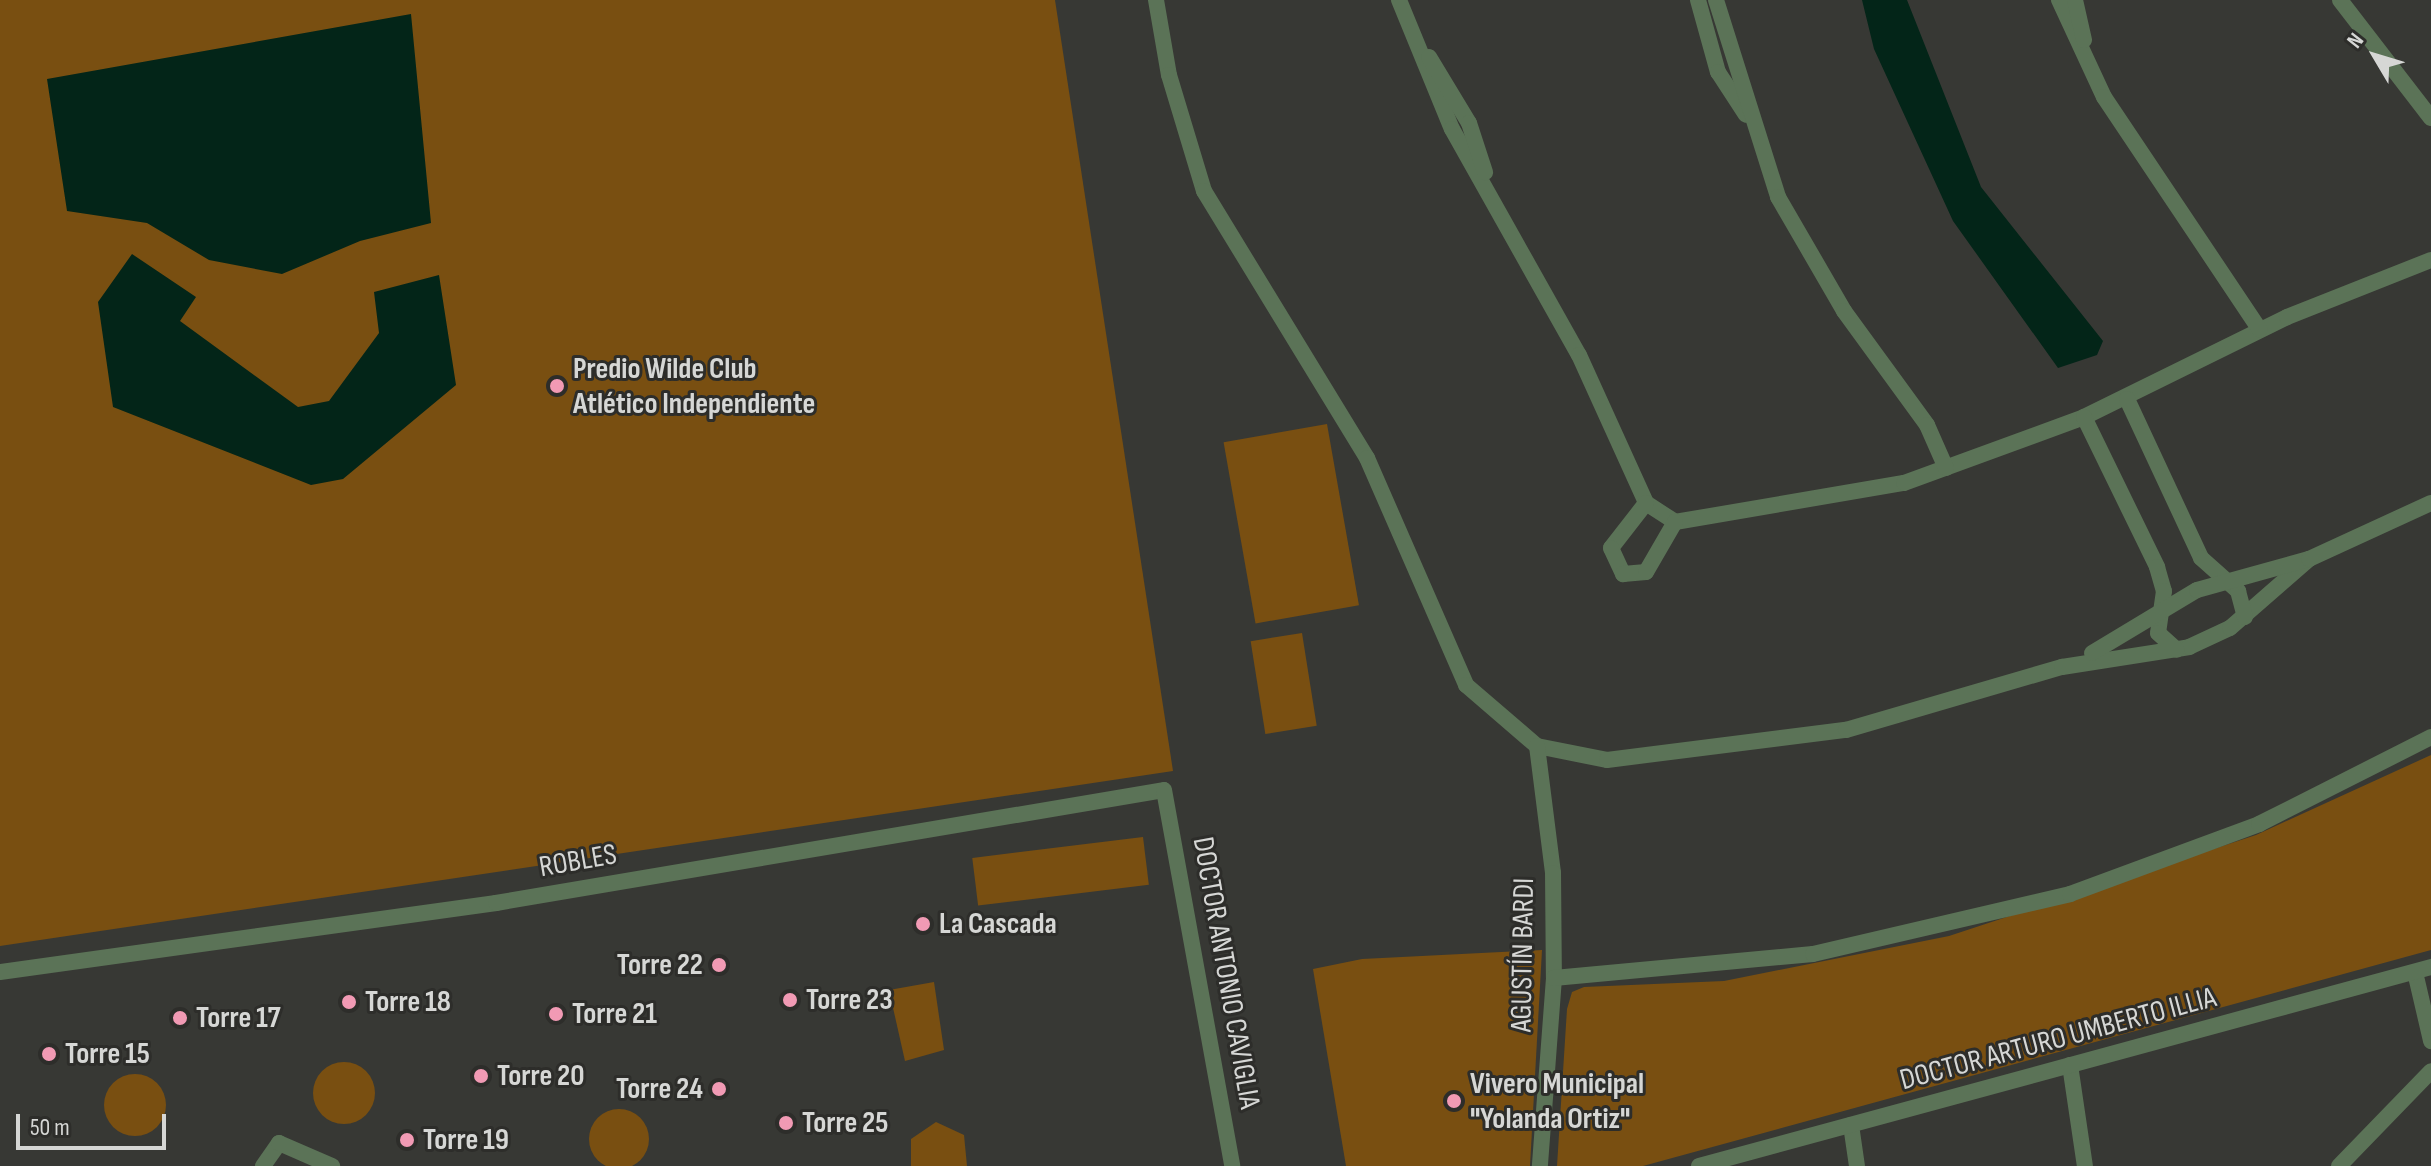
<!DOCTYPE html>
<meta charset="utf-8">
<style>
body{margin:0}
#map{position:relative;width:2431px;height:1166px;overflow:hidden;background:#373834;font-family:"Sofia Sans Condensed",sans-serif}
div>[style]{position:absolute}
.green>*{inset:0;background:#794f11;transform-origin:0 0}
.round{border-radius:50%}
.water>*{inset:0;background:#032518}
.street>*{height:16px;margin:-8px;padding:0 8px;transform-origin:8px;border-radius:8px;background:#5b7357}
.dots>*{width:22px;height:22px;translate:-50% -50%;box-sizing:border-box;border:4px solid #2d2d2a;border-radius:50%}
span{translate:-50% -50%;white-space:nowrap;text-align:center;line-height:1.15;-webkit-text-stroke:6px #2d2d2a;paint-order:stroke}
.poi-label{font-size:30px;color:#d6d7d5;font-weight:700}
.left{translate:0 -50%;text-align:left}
.right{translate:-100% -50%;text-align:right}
.street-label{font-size:30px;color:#d6d7d5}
.north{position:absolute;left:2335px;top:16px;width:80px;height:80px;-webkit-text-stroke:6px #2d2d2a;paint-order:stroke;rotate:308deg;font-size:22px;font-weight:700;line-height:32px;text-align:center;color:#d6d7d5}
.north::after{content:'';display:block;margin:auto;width:28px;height:36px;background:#d6d7d5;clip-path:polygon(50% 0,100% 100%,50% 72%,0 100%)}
.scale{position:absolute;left:16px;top:1114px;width:150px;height:36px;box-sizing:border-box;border:4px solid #d6d7d5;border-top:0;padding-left:10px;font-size:24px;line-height:28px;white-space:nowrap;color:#d6d7d5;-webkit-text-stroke:6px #2d2d2a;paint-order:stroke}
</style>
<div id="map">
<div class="green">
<i style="clip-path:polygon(0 0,1055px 0,1173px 771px,0 946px)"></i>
<i style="left:1327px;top:424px;width:184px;height:105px;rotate:80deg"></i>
<i style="left:1302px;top:633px;width:94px;height:52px;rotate:81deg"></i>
<i style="clip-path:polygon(2431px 755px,2431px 950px,1643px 1166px,1557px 1166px,1567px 1009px,1572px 992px,1584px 987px,1724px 981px,1949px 936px,2256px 835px)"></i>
<i style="left:1143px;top:837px;width:48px;height:172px;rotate:83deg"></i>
<i style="clip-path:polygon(1542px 950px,1530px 1166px,1346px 1166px,1313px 969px,1362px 959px)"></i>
<i style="clip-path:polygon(934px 982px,944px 1050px,905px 1061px,889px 990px)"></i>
<i class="round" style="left:313px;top:1062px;width:62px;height:62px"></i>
<i class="round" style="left:104px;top:1074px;width:62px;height:62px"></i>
<i class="round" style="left:589px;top:1109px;width:60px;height:60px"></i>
<i style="clip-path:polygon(936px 1122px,964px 1135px,967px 1166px,911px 1166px,911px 1139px)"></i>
</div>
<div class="water">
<i style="clip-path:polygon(1862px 0,1907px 0,1981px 187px,2103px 341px,2097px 355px,2058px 368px,1953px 221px,1874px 49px)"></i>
<i style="clip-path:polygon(411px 14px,431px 223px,360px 241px,282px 274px,209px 260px,147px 223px,67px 211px,47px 79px)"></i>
<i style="clip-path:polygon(132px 254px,196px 297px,180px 321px,298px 407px,329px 401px,379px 333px,374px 292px,439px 275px,456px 385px,343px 479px,311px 485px,113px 407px,98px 302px)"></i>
</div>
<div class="street">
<i style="left:1156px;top:0;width:76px;rotate:80.2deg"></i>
<i style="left:1169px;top:75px;width:121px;rotate:73.2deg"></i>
<i style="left:1204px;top:191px;width:313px;rotate:58.6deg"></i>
<i style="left:1367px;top:458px;width:248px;rotate:66.4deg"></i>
<i style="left:1466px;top:685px;width:94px;rotate:40.7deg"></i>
<i style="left:1537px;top:746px;width:71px;rotate:11.3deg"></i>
<i style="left:1607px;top:760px;width:241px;rotate:-7.2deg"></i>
<i style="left:1846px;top:730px;width:225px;rotate:-16.3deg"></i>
<i style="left:2062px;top:667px;width:129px;rotate:-8.9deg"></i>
<i style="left:2189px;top:647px;width:45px;rotate:-24.9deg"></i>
<i style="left:2230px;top:628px;width:105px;rotate:-41.1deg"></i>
<i style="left:1399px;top:0;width:139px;rotate:67.7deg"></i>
<i style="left:1452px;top:129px;width:259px;rotate:60.7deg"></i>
<i style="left:1579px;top:355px;width:162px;rotate:65.6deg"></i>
<i style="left:1646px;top:503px;width:35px;rotate:33deg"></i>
<i style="left:1675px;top:522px;width:232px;rotate:-9.7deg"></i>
<i style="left:1904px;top:483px;width:192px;rotate:-20.1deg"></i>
<i style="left:2084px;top:417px;width:226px;rotate:-26.2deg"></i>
<i style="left:2287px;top:317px;width:155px;rotate:-21.6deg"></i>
<i style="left:1698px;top:0;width:75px;rotate:74.5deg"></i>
<i style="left:1718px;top:72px;width:51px;rotate:56.9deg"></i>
<i style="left:1716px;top:0;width:207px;rotate:72.5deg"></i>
<i style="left:1778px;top:197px;width:132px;rotate:59.9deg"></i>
<i style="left:1844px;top:311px;width:141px;rotate:53.9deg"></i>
<i style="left:1927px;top:425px;width:47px;rotate:66.2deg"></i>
<i style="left:2059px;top:0;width:107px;rotate:65.1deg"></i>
<i style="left:2104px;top:97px;width:280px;rotate:56.2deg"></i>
<i style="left:2075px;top:0;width:41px;rotate:77.3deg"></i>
<i style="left:2340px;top:0;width:149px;rotate:52.4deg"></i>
<i style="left:1429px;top:57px;width:77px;rotate:58.8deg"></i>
<i style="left:1469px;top:123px;width:52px;rotate:71.9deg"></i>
<i style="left:2127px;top:399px;width:175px;rotate:65deg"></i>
<i style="left:2201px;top:558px;width:50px;rotate:41.7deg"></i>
<i style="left:2238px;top:591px;width:27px;rotate:75deg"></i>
<i style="left:2084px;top:417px;width:167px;rotate:64deg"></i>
<i style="left:2157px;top:567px;width:25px;rotate:74deg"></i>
<i style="left:2164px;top:591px;width:42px;rotate:98.1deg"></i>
<i style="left:2158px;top:633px;width:25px;rotate:42deg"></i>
<i style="left:1646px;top:503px;width:57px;rotate:127.9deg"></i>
<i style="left:1611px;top:548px;width:29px;rotate:65deg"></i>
<i style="left:1623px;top:574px;width:23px;rotate:-5deg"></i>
<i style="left:1646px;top:572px;width:58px;rotate:-59.9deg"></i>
<i style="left:2092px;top:653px;width:122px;rotate:-31deg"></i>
<i style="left:2197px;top:590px;width:116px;rotate:-15.5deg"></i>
<i style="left:2309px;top:559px;width:134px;rotate:-24.7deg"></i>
<i style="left:1537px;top:746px;width:128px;rotate:82.8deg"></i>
<i style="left:1553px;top:873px;width:105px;rotate:89.5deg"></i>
<i style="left:1554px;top:978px;width:189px;rotate:94.3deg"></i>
<i style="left:0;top:972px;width:501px;rotate:-7.92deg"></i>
<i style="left:496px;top:903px;width:677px;rotate:-9.6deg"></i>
<i style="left:1164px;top:790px;width:382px;rotate:79.7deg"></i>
<i style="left:2415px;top:972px;width:71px;rotate:76.9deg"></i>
<i style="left:1554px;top:978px;width:260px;rotate:-5.3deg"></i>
<i style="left:1813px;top:954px;width:264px;rotate:-13.1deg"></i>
<i style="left:2070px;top:894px;width:202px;rotate:-20.3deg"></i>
<i style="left:2259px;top:824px;width:193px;rotate:-26.8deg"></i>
<i style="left:2070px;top:1065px;width:102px;rotate:81.6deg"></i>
<i style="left:1851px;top:1125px;width:41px;rotate:81.7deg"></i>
<i style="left:263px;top:1166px;width:28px;rotate:-55deg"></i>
<i style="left:279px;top:1143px;width:58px;rotate:23.5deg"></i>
<i style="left:1699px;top:1166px;width:759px;rotate:-15.21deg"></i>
<i style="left:2339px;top:1166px;width:132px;rotate:-45.9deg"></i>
</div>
<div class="dots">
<i style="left:557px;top:386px;background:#f19ab4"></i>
<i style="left:923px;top:924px;background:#f19ab4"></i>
<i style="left:719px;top:965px;background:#f19ab4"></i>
<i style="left:790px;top:1000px;background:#f19ab4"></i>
<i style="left:349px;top:1002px;background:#f19ab4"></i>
<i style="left:556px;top:1014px;background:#f19ab4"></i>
<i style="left:180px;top:1018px;background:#f19ab4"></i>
<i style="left:49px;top:1054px;background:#f19ab4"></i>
<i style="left:481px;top:1076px;background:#f19ab4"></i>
<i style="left:719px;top:1089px;background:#f19ab4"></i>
<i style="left:1454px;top:1101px;background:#f19ab4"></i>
<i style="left:786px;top:1123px;background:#f19ab4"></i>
<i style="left:407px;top:1140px;background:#f19ab4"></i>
</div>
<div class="poi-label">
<span class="left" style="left:573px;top:386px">Predio Wilde Club<br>Atlético Independiente</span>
<span class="left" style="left:939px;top:924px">La Cascada</span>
<span class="right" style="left:703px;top:965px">Torre 22</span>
<span class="left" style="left:806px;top:1000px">Torre 23</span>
<span class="left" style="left:365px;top:1002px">Torre 18</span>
<span class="left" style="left:572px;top:1014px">Torre 21</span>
<span class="left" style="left:196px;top:1018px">Torre 17</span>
<span class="left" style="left:65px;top:1054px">Torre 15</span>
<span class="left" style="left:497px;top:1076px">Torre 20</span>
<span class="left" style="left:1470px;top:1101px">Vivero Municipal<br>"Yolanda Ortiz"</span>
<span class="right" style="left:703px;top:1089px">Torre 24</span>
<span class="left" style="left:802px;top:1123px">Torre 25</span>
<span class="left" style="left:423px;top:1140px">Torre 19</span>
</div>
<div class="street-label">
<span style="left:578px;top:861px;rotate:-10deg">ROBLES</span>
<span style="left:1523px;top:955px;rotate:-89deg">AGUSTÍN BARDI</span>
<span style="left:1226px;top:973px;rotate:80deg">DOCTOR ANTONIO CAVIGLIA</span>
<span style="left:2058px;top:1039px;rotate:-15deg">DOCTOR ARTURO UMBERTO ILLIA</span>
</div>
<div class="north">N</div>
<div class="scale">50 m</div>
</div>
